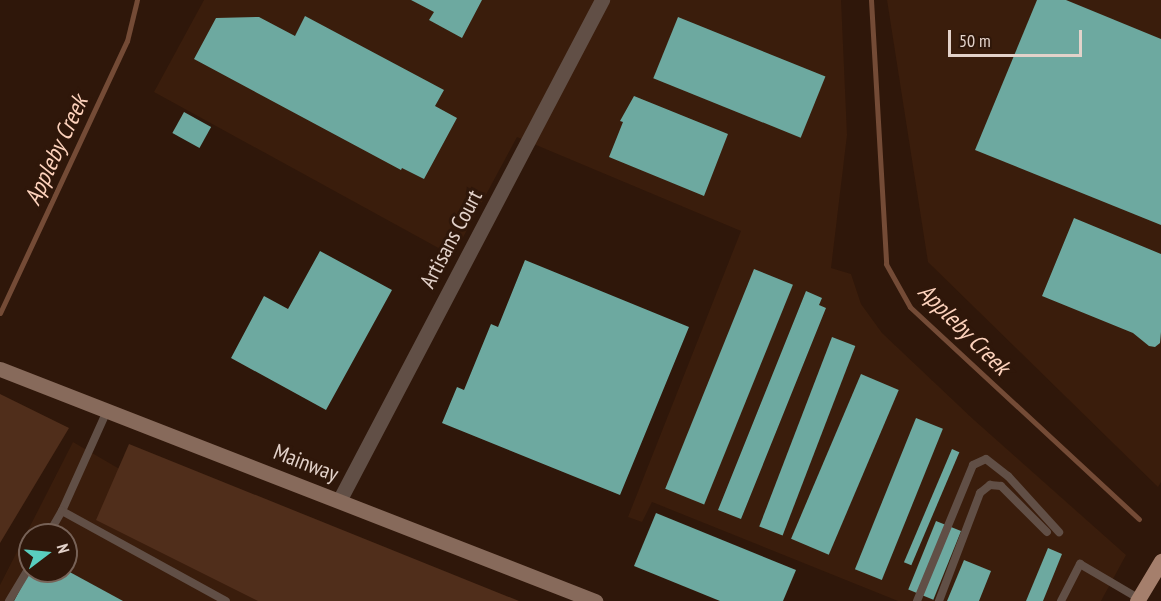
<!DOCTYPE html>
<style>
body{margin:0}
#map{position:relative;width:1161px;height:601px;overflow:hidden;background:#2f170a;font-family:"PT Sans Narrow",sans-serif}
div>[style]{position:absolute}
.built>*{inset:0;background:#3a1d0c}
.green>*{inset:0;background:#502e1b}
.stream>*{height:5px;margin:-2.5px;padding:0 2.5px;transform-origin:2.5px;border-radius:2.5px;background:#744b36}
.building>*{inset:0;background:#6da9a0;transform-origin:0 0}
.lane>*{height:8px;margin:-4px;padding:0 4px;transform-origin:4px;border-radius:4px;background:#614f46}
.street>*{height:15px;margin:-7.5px;padding:0 7.5px;transform-origin:7.5px;border-radius:7.5px;background:#614f46}
.secondary>*{height:15px;margin:-7.5px;padding:0 7.5px;transform-origin:7.5px;border-radius:7.5px;background:#876a5b}
.primary>*{height:15px;margin:-7.5px;padding:0 7.5px;transform-origin:7.5px;border-radius:7.5px;background:#a57f6c}
span{translate:-50% -50%;white-space:nowrap;text-align:center;line-height:1.15;-webkit-text-stroke:6px #2f170a;paint-order:stroke}
.street-label{font-size:22px;color:#e3d2ca}
.water-label{font-size:24px;color:#fdd2bc;font-style:italic}
.north{position:absolute;left:18px;top:523px;width:60px;height:60px;box-sizing:border-box;background:#2f170a;border:2px solid #776257;border-radius:50%;rotate:74deg;font-size:16px;font-weight:700;line-height:24px;text-align:center;color:#e3d2ca}
.north::after{content:'';display:block;margin:auto;width:21px;height:27px;background:#59cebf;clip-path:polygon(50% 0,100% 100%,50% 72%,0 100%)}
.scale{position:absolute;left:948px;top:30px;width:134px;height:27px;box-sizing:border-box;border:3px solid #e3d2ca;border-top:0;padding-left:8px;font-size:18px;line-height:21px;white-space:nowrap;color:#e3d2ca;-webkit-text-stroke:4px #2f170a;paint-order:stroke}
</style>
<div id="map">
<div class="built">
<i style="clip-path:polygon(204px 0,841px 0,847px 135px,831px 268px,851px 274px,861px 304px,882px 333px,974px 420px,1126px 555px,1101px 601px,898px 601px,652px 502px,642px 522px,628px 517px,741px 231px,517px 137px,453px 256px,154px 92px)"></i>
<i style="clip-path:polygon(887px 0,1161px 0,1161px 482px,1158px 487px,928px 262px)"></i>
<i style="clip-path:polygon(evenodd,73px 442px,347px 601px,0 601px,0 585px,73px 442px,30px 535px,66px 535px,66px 571px,30px 571px,30px 535px)"></i>
</div>
<div class="green">
<i style="clip-path:polygon(0 394px,69px 428px,0 543px)"></i>
<i style="clip-path:polygon(129px 444px,519px 601px,258px 601px,96px 520px)"></i>
</div>
<div class="stream">
<i style="left:871px;top:0;width:264px;rotate:86.7deg"></i>
<i style="left:886px;top:264px;width:49px;rotate:60.8deg"></i>
<i style="left:910px;top:307px;width:312px;rotate:42.8deg"></i>
<i style="left:0;top:313px;width:300px;rotate:-65deg"></i>
<i style="left:127px;top:41px;width:42px;rotate:-76.3deg"></i>
</div>
<div class="building">
<i style="clip-path:polygon(411px 0,482px 0,462px 38px,429px 20px,434px 12px)"></i>
<i style="clip-path:polygon(1037px 0,1066px 0,1161px 39px,1161px 225px,975px 150px)"></i>
<i style="clip-path:polygon(305px 16px,444px 90px,435px 106px,457px 118px,424px 179px,402px 168px,401px 170px,194px 59px,216px 18px,259px 17px,295px 36px)"></i>
<i style="left:678px;top:17px;width:159px;height:66px;rotate:22deg"></i>
<i style="clip-path:polygon(634px 96px,728px 134px,704px 196px,609px 157px,623px 122px,620px 121px)"></i>
<i style="left:184px;top:112px;width:31px;height:24px;rotate:29deg"></i>
<i style="clip-path:polygon(1074px 218px,1161px 254px,1161px 332px,1160px 343px,1155px 347px,1149px 346px,1133px 333px,1042px 296px)"></i>
<i style="clip-path:polygon(320px 251px,392px 290px,326px 410px,231px 358px,264px 296px,288px 309px)"></i>
<i style="clip-path:polygon(525px 260px,689px 327px,620px 495px,442px 423px,457px 387px,464px 390px,491px 324px,498px 327px)"></i>
<i style="left:754px;top:269px;width:42px;height:237px;rotate:22deg"></i>
<i style="clip-path:polygon(806px 291px,822px 298px,819px 305px,826px 308px,741px 519px,718px 510px)"></i>
<i style="left:832px;top:337px;width:25px;height:203px;rotate:21deg"></i>
<i style="left:861px;top:374px;width:41px;height:179px;rotate:23deg"></i>
<i style="left:916px;top:418px;width:29px;height:163px;rotate:22deg"></i>
<i style="left:952px;top:449px;width:8px;height:123px;rotate:23deg"></i>
<i style="clip-path:polygon(656px 513px,796px 570px,783px 601px,720px 601px,634px 566px)"></i>
<i style="left:936px;top:521px;width:27px;height:74px;rotate:22deg"></i>
<i style="clip-path:polygon(1048px 548px,1062px 554px,1043px 601px,1026px 601px)"></i>
<i style="clip-path:polygon(964px 560px,991px 571px,979px 601px,947px 601px)"></i>
<i style="clip-path:polygon(66px 570px,123px 601px,14px 601px,30px 571px)"></i>
</div>
<div class="lane">
<i style="left:62px;top:511px;width:110px;rotate:-65.8deg"></i>
<i style="left:48px;top:535px;width:28px;rotate:-60deg"></i>
<i style="left:62px;top:511px;width:187px;rotate:28.8deg"></i>
<i style="left:9px;top:601px;width:41px;rotate:-59deg"></i>
<i style="left:917px;top:601px;width:147px;rotate:-67.6deg"></i>
<i style="left:973px;top:465px;width:14px;rotate:-25deg"></i>
<i style="left:986px;top:459px;width:28px;rotate:38deg"></i>
<i style="left:1008px;top:476px;width:76px;rotate:47.7deg"></i>
<i style="left:939px;top:601px;width:116px;rotate:-69.2deg"></i>
<i style="left:980px;top:493px;width:13px;rotate:-39deg"></i>
<i style="left:990px;top:485px;width:11px;rotate:5deg"></i>
<i style="left:1001px;top:486px;width:65px;rotate:45deg"></i>
<i style="left:1061px;top:601px;width:42px;rotate:-62.8deg"></i>
<i style="left:1080px;top:564px;width:67px;rotate:30.4deg"></i>
</div>
<div class="street">
<i style="left:340px;top:499px;width:564px;rotate:-62.3deg"></i>
</div>
<div class="secondary">
<i style="left:0;top:369px;width:639px;rotate:21.3deg"></i>
</div>
<div class="primary">
<i style="left:1137px;top:601px;width:47px;rotate:-59deg"></i>
</div>
<div class="street-label">
<span style="left:451px;top:239px;rotate:-62deg">Artisans Court</span>
<span style="left:306px;top:463px;rotate:21deg">Mainway</span>
</div>
<div class="water-label">
<span style="left:56px;top:150px;rotate:-65deg">Appleby Creek</span>
<span style="left:964px;top:329px;rotate:45deg">Appleby Creek</span>
</div>
<div class="north">N</div>
<div class="scale">50 m</div>
</div>
